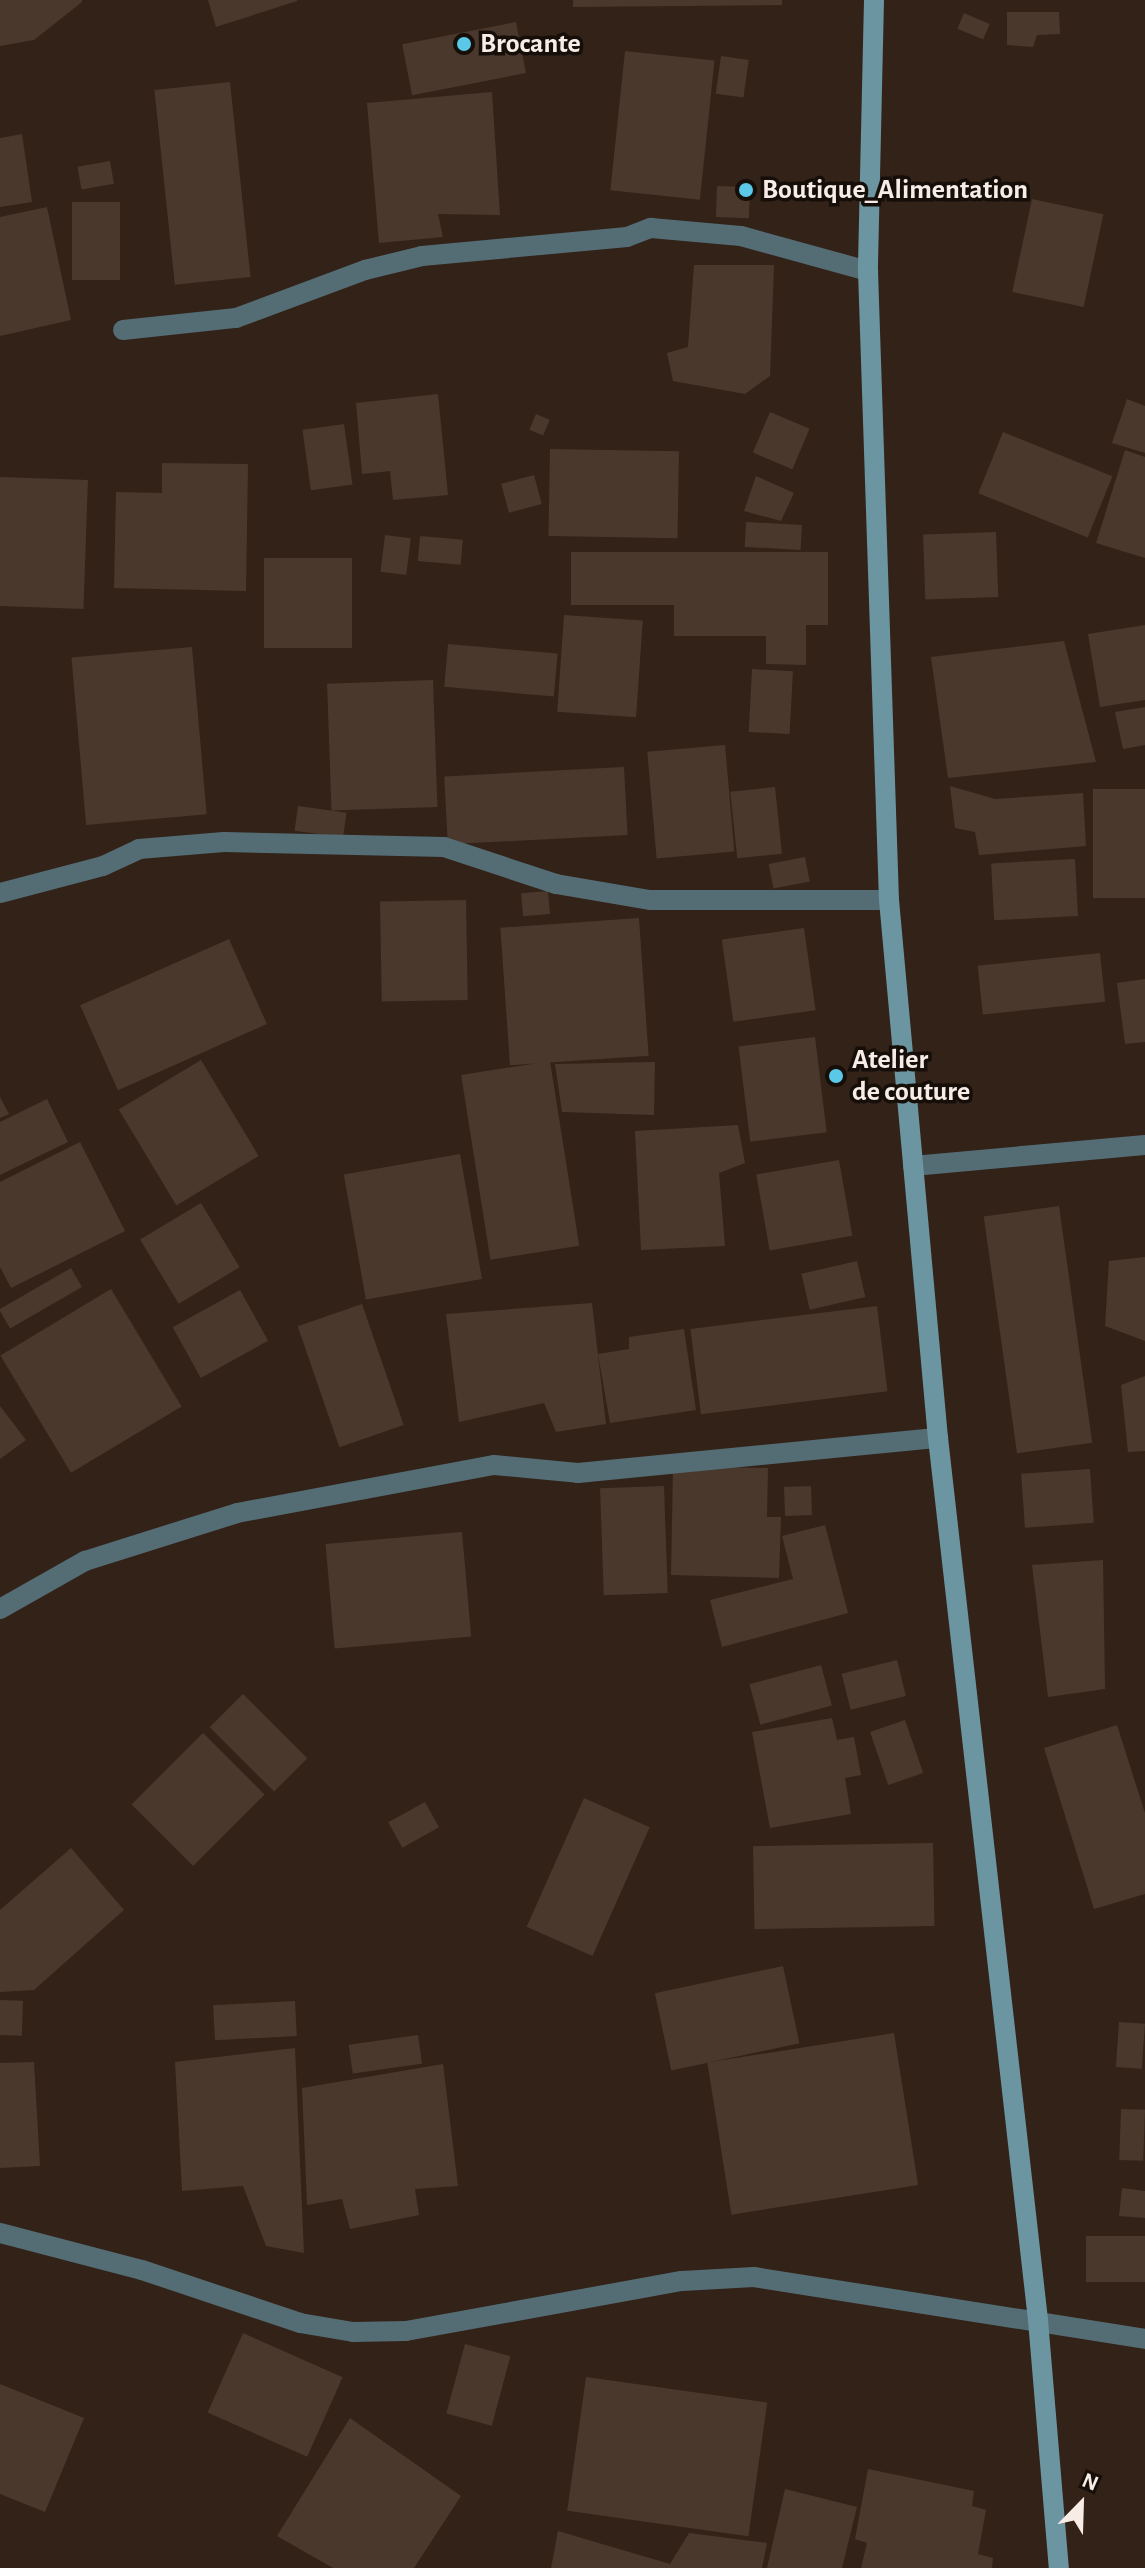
<!DOCTYPE html>
<style>
body{margin:0}
#map{position:relative;width:1145px;height:2568px;overflow:hidden;background:#322218;font-family:"Alegreya Sans",sans-serif}
div>[style]{position:absolute}
.building>*{inset:0;background:#4a382d;transform-origin:0 0}
.minor>*{height:20px;margin:-10px;padding:0 10px;transform-origin:10px;border-radius:10px;background:#546d75}
.secondary>*{height:20px;margin:-10px;padding:0 10px;transform-origin:10px;border-radius:10px;background:#6c95a2}
.dots>*{width:22px;height:22px;translate:-50% -50%;box-sizing:border-box;border:4px solid #150e09;border-radius:50%}
span{translate:-50% -50%;white-space:nowrap;text-align:center;line-height:1.15;-webkit-text-stroke:7px #150e09;paint-order:stroke}
.poi-label{font-size:28px;color:#f8ede6;font-weight:700}
.left{translate:0 -50%;text-align:left}
.north{position:absolute;left:1041px;top:2464px;width:80px;height:80px;-webkit-text-stroke:6px #150e09;paint-order:stroke;rotate:23deg;font-size:22px;font-weight:700;line-height:32px;text-align:center;color:#f8ede6}
.north::after{content:'';display:block;margin:auto;width:28px;height:36px;background:#f8ede6;clip-path:polygon(50% 0,100% 100%,50% 72%,0 100%)}
</style>
<div id="map">
<div class="building">
<i style="clip-path:polygon(0 0,82px 0,82px 2px,34px 40px,0 46px)"></i>
<i style="clip-path:polygon(208px 0,297px 0,297px 1px,216px 27px)"></i>
<i style="clip-path:polygon(573px 0,782px 0,782px 5px,573px 7px)"></i>
<i style="clip-path:polygon(1007px 12px,1059px 12px,1060px 34px,1037px 35px,1033px 47px,1007px 45px)"></i>
<i style="left:964px;top:13px;width:28px;height:17px;rotate:23deg"></i>
<i style="left:516px;top:22px;width:52px;height:116px;rotate:79deg"></i>
<i style="left:625px;top:51px;width:90px;height:140px;rotate:6deg"></i>
<i style="left:721px;top:56px;width:28px;height:38px;rotate:8deg"></i>
<i style="left:230px;top:82px;width:196px;height:76px;rotate:84deg"></i>
<i style="clip-path:polygon(492px 92px,500px 215px,438px 214px,443px 237px,379px 243px,367px 103px)"></i>
<i style="clip-path:polygon(22px 134px,32px 202px,0 207px,0 138px)"></i>
<i style="left:110px;top:161px;width:23px;height:33px;rotate:80deg"></i>
<i style="left:717px;top:186px;width:33px;height:31px;rotate:2deg"></i>
<i style="left:1032px;top:199px;width:73px;height:95px;rotate:12deg"></i>
<i style="left:72px;top:202px;width:48px;height:78px"></i>
<i style="clip-path:polygon(47px 207px,71px 320px,0 336px,0 217px)"></i>
<i style="clip-path:polygon(694px 265px,774px 265px,770px 376px,745px 394px,673px 381px,667px 353px,688px 347px)"></i>
<i style="clip-path:polygon(438px 394px,448px 495px,393px 500px,390px 471px,362px 474px,356px 403px)"></i>
<i style="clip-path:polygon(1127px 399px,1145px 406px,1145px 453px,1112px 443px)"></i>
<i style="left:770px;top:412px;width:43px;height:44px;rotate:23deg"></i>
<i style="left:536px;top:414px;width:15px;height:17px;rotate:23deg"></i>
<i style="left:344px;top:424px;width:61px;height:42px;rotate:82deg"></i>
<i style="left:1003px;top:432px;width:118px;height:66px;rotate:22deg"></i>
<i style="left:550px;top:449px;width:129px;height:87px;rotate:1deg"></i>
<i style="clip-path:polygon(1125px 450px,1145px 457px,1145px 558px,1096px 543px)"></i>
<i style="clip-path:polygon(162px 463px,248px 464px,246px 591px,114px 588px,116px 492px,162px 493px)"></i>
<i style="left:534px;top:475px;width:30px;height:34px;rotate:75deg"></i>
<i style="clip-path:polygon(756px 476px,794px 493px,781px 521px,744px 511px)"></i>
<i style="left:0;top:477px;width:88px;height:129px;rotate:2deg"></i>
<i style="left:746px;top:522px;width:56px;height:25px;rotate:3deg"></i>
<i style="left:996px;top:532px;width:65px;height:73px;rotate:88deg"></i>
<i style="left:385px;top:535px;width:26px;height:37px;rotate:7deg"></i>
<i style="left:420px;top:536px;width:43px;height:25px;rotate:5deg"></i>
<i style="clip-path:polygon(571px 552px,828px 552px,828px 625px,806px 625px,806px 665px,766px 664px,766px 636px,674px 636px,674px 605px,571px 605px)"></i>
<i style="left:352px;top:558px;width:90px;height:88px;rotate:90deg"></i>
<i style="left:564px;top:615px;width:79px;height:97px;rotate:4deg"></i>
<i style="clip-path:polygon(1145px 625px,1145px 700px,1100px 707px,1088px 634px)"></i>
<i style="clip-path:polygon(1064px 641px,1096px 762px,948px 778px,931px 657px)"></i>
<i style="left:448px;top:644px;width:110px;height:43px;rotate:5deg"></i>
<i style="left:192px;top:647px;width:168px;height:121px;rotate:85deg"></i>
<i style="left:752px;top:669px;width:41px;height:63px;rotate:3deg"></i>
<i style="left:433px;top:680px;width:127px;height:106px;rotate:88deg"></i>
<i style="clip-path:polygon(1145px 707px,1145px 745px,1123px 749px,1115px 712px)"></i>
<i style="left:725px;top:745px;width:107px;height:78px;rotate:85deg"></i>
<i style="left:624px;top:767px;width:68px;height:180px;rotate:87deg"></i>
<i style="clip-path:polygon(950px 786px,995px 799px,1083px 793px,1086px 846px,979px 855px,975px 832px,955px 828px)"></i>
<i style="left:775px;top:787px;width:67px;height:45px;rotate:84deg"></i>
<i style="left:1093px;top:789px;width:52px;height:109px"></i>
<i style="left:298px;top:806px;width:49px;height:25px;rotate:8deg"></i>
<i style="left:805px;top:857px;width:25px;height:37px;rotate:79deg"></i>
<i style="left:1075px;top:859px;width:57px;height:84px;rotate:87deg"></i>
<i style="left:548px;top:891px;width:23px;height:27px;rotate:85deg"></i>
<i style="left:466px;top:900px;width:100px;height:86px;rotate:89deg"></i>
<i style="left:639px;top:918px;width:138px;height:139px;rotate:86deg"></i>
<i style="left:804px;top:928px;width:83px;height:83px;rotate:82deg"></i>
<i style="left:229px;top:939px;width:93px;height:163px;rotate:66deg"></i>
<i style="left:1100px;top:953px;width:49px;height:123px;rotate:84deg"></i>
<i style="clip-path:polygon(1145px 979px,1145px 1042px,1125px 1044px,1117px 983px)"></i>
<i style="left:815px;top:1037px;width:96px;height:77px;rotate:83deg"></i>
<i style="left:201px;top:1060px;width:112px;height:96px;rotate:59deg"></i>
<i style="left:550px;top:1061px;width:187px;height:90px;rotate:81deg"></i>
<i style="clip-path:polygon(655px 1062px,654px 1115px,562px 1112px,555px 1064px)"></i>
<i style="clip-path:polygon(0 1097px,9px 1114px,0 1118px)"></i>
<i style="clip-path:polygon(47px 1099px,68px 1142px,0 1175px,0 1122px)"></i>
<i style="clip-path:polygon(738px 1125px,745px 1163px,719px 1173px,725px 1246px,641px 1250px,635px 1131px)"></i>
<i style="clip-path:polygon(80px 1142px,125px 1231px,11px 1288px,0 1267px,0 1182px)"></i>
<i style="left:460px;top:1154px;width:127px;height:118px;rotate:80deg"></i>
<i style="left:839px;top:1160px;width:77px;height:84px;rotate:80deg"></i>
<i style="left:201px;top:1203px;width:75px;height:71px;rotate:59deg"></i>
<i style="left:1059px;top:1206px;width:239px;height:76px;rotate:82deg"></i>
<i style="clip-path:polygon(1145px 1257px,1145px 1341px,1105px 1326px,1109px 1261px)"></i>
<i style="left:857px;top:1261px;width:37px;height:57px;rotate:77deg"></i>
<i style="left:71px;top:1268px;width:22px;height:83px;rotate:60deg"></i>
<i style="left:111px;top:1289px;width:137px;height:129px;rotate:59deg"></i>
<i style="left:240px;top:1290px;width:58px;height:77px;rotate:61deg"></i>
<i style="clip-path:polygon(592px 1303px,606px 1424px,556px 1432px,544px 1403px,459px 1422px,446px 1314px)"></i>
<i style="left:362px;top:1304px;width:128px;height:68px;rotate:71deg"></i>
<i style="left:877px;top:1306px;width:86px;height:188px;rotate:83deg"></i>
<i style="clip-path:polygon(684px 1329px,696px 1410px,610px 1423px,598px 1354px,629px 1349px,629px 1337px)"></i>
<i style="clip-path:polygon(1145px 1376px,1145px 1451px,1128px 1452px,1121px 1385px)"></i>
<i style="clip-path:polygon(0 1406px,26px 1440px,0 1459px)"></i>
<i style="clip-path:polygon(673px 1466px,768px 1468px,767px 1517px,781px 1517px,779px 1578px,671px 1575px)"></i>
<i style="left:1090px;top:1469px;width:54px;height:69px;rotate:86deg"></i>
<i style="left:664px;top:1486px;width:107px;height:64px;rotate:88deg"></i>
<i style="left:811px;top:1486px;width:29px;height:27px;rotate:88deg"></i>
<i style="clip-path:polygon(825px 1525px,848px 1613px,722px 1647px,710px 1600px,793px 1579px,782px 1536px)"></i>
<i style="left:462px;top:1532px;width:105px;height:137px;rotate:85deg"></i>
<i style="clip-path:polygon(1103px 1560px,1105px 1689px,1048px 1697px,1032px 1565px)"></i>
<i style="left:897px;top:1660px;width:37px;height:57px;rotate:76deg"></i>
<i style="left:821px;top:1665px;width:42px;height:74px;rotate:75deg"></i>
<i style="left:243px;top:1694px;width:91px;height:47px;rotate:45deg"></i>
<i style="clip-path:polygon(832px 1718px,837px 1740px,854px 1737px,861px 1775px,845px 1778px,851px 1814px,770px 1828px,752px 1732px)"></i>
<i style="left:905px;top:1720px;width:56px;height:37px;rotate:71deg"></i>
<i style="clip-path:polygon(1117px 1725px,1145px 1813px,1145px 1894px,1094px 1909px,1044px 1748px)"></i>
<i style="left:203px;top:1733px;width:87px;height:101px;rotate:45deg"></i>
<i style="left:584px;top:1798px;width:72px;height:141px;rotate:24deg"></i>
<i style="left:425px;top:1802px;width:29px;height:42px;rotate:61deg"></i>
<i style="left:933px;top:1843px;width:83px;height:180px;rotate:89deg"></i>
<i style="clip-path:polygon(71px 1848px,124px 1910px,34px 1990px,0 1992px,0 1910px)"></i>
<i style="left:783px;top:1966px;width:79px;height:131px;rotate:78deg"></i>
<i style="left:0;top:2000px;width:23px;height:35px;rotate:2deg"></i>
<i style="left:295px;top:2001px;width:35px;height:82px;rotate:87deg"></i>
<i style="left:1119px;top:2022px;width:26px;height:45px;rotate:4deg"></i>
<i style="left:894px;top:2033px;width:154px;height:189px;rotate:81deg"></i>
<i style="left:418px;top:2035px;width:29px;height:70px;rotate:82deg"></i>
<i style="clip-path:polygon(295px 2048px,304px 2253px,266px 2246px,243px 2186px,182px 2191px,175px 2062px)"></i>
<i style="clip-path:polygon(34px 2062px,40px 2166px,0 2168px,0 2063px)"></i>
<i style="clip-path:polygon(443px 2064px,458px 2186px,415px 2189px,419px 2215px,350px 2229px,342px 2199px,307px 2205px,302px 2088px)"></i>
<i style="left:1121px;top:2109px;width:24px;height:51px;rotate:2deg"></i>
<i style="clip-path:polygon(1122px 2188px,1145px 2191px,1145px 2218px,1119px 2216px)"></i>
<i style="left:1145px;top:2236px;width:46px;height:59px;rotate:90deg"></i>
<i style="left:243px;top:2333px;width:109px;height:87px;rotate:24deg"></i>
<i style="left:465px;top:2344px;width:47px;height:72px;rotate:15deg"></i>
<i style="left:586px;top:2377px;width:183px;height:135px;rotate:8deg"></i>
<i style="clip-path:polygon(0 2384px,84px 2418px,45px 2512px,0 2494px)"></i>
<i style="clip-path:polygon(350px 2418px,461px 2496px,414px 2568px,333px 2568px,277px 2536px)"></i>
<i style="clip-path:polygon(868px 2469px,974px 2491px,972px 2506px,986px 2510px,978px 2554px,993px 2558px,992px 2568px,861px 2568px,867px 2543px,855px 2539px)"></i>
<i style="clip-path:polygon(785px 2489px,857px 2507px,842px 2568px,767px 2568px)"></i>
<i style="clip-path:polygon(558px 2531px,670px 2564px,689px 2533px,767px 2543px,762px 2568px,551px 2568px)"></i>
</div>
<div class="minor">
<i style="left:123px;top:330px;width:114px;rotate:-6.1deg"></i>
<i style="left:236px;top:318px;width:138px;rotate:-20.4deg"></i>
<i style="left:365px;top:270px;width:59px;rotate:-13.8deg"></i>
<i style="left:422px;top:256px;width:206px;rotate:-5.3deg"></i>
<i style="left:627px;top:237px;width:26px;rotate:-21deg"></i>
<i style="left:651px;top:228px;width:90px;rotate:5.1deg"></i>
<i style="left:741px;top:236px;width:132px;rotate:15.4deg"></i>
<i style="left:0;top:893px;width:106px;rotate:-14.7deg"></i>
<i style="left:103px;top:866px;width:40px;rotate:-25deg"></i>
<i style="left:139px;top:849px;width:85px;rotate:-4.7deg"></i>
<i style="left:224px;top:842px;width:220px;rotate:1.3deg"></i>
<i style="left:444px;top:847px;width:118px;rotate:18.3deg"></i>
<i style="left:556px;top:884px;width:95px;rotate:9.7deg"></i>
<i style="left:650px;top:900px;width:239px"></i>
<i style="left:913px;top:1166px;width:233px;rotate:-5.2deg"></i>
<i style="left:0;top:1609px;width:98px;rotate:-29.5deg"></i>
<i style="left:85px;top:1561px;width:159px;rotate:-17.5deg"></i>
<i style="left:237px;top:1513px;width:261px;rotate:-10.6deg"></i>
<i style="left:494px;top:1465px;width:84px;rotate:5.4deg"></i>
<i style="left:578px;top:1473px;width:362px;rotate:-5.6deg"></i>
<i style="left:0;top:2233px;width:147px;rotate:14.6deg"></i>
<i style="left:142px;top:2270px;width:167px;rotate:18.5deg"></i>
<i style="left:300px;top:2323px;width:54px;rotate:9.6deg"></i>
<i style="left:353px;top:2332px;width:53px;rotate:-1.1deg"></i>
<i style="left:406px;top:2331px;width:280px;rotate:-10.3deg"></i>
<i style="left:682px;top:2281px;width:72px;rotate:-3.2deg"></i>
<i style="left:754px;top:2277px;width:396px;rotate:9deg"></i>
</div>
<div class="secondary">
<i style="left:874px;top:0;width:271px;rotate:91.3deg"></i>
<i style="left:868px;top:271px;width:629px;rotate:88.09deg"></i>
<i style="left:889px;top:900px;width:540px;rotate:84.8deg"></i>
<i style="left:938px;top:1438px;width:888px;rotate:83.53deg"></i>
<i style="left:1038px;top:2320px;width:249px;rotate:85.2deg"></i>
</div>
<div class="dots">
<i style="left:464px;top:44px;background:#5bc8e7"></i>
<i style="left:746px;top:190px;background:#5bc8e7"></i>
<i style="left:836px;top:1076px;background:#5bc8e7"></i>
</div>
<div class="poi-label">
<span class="left" style="left:480px;top:44px">Brocante</span>
<span class="left" style="left:762px;top:190px">Boutique_Alimentation</span>
<span class="left" style="left:852px;top:1076px">Atelier<br>de couture</span>
</div>
<div class="north">N</div>
</div>
